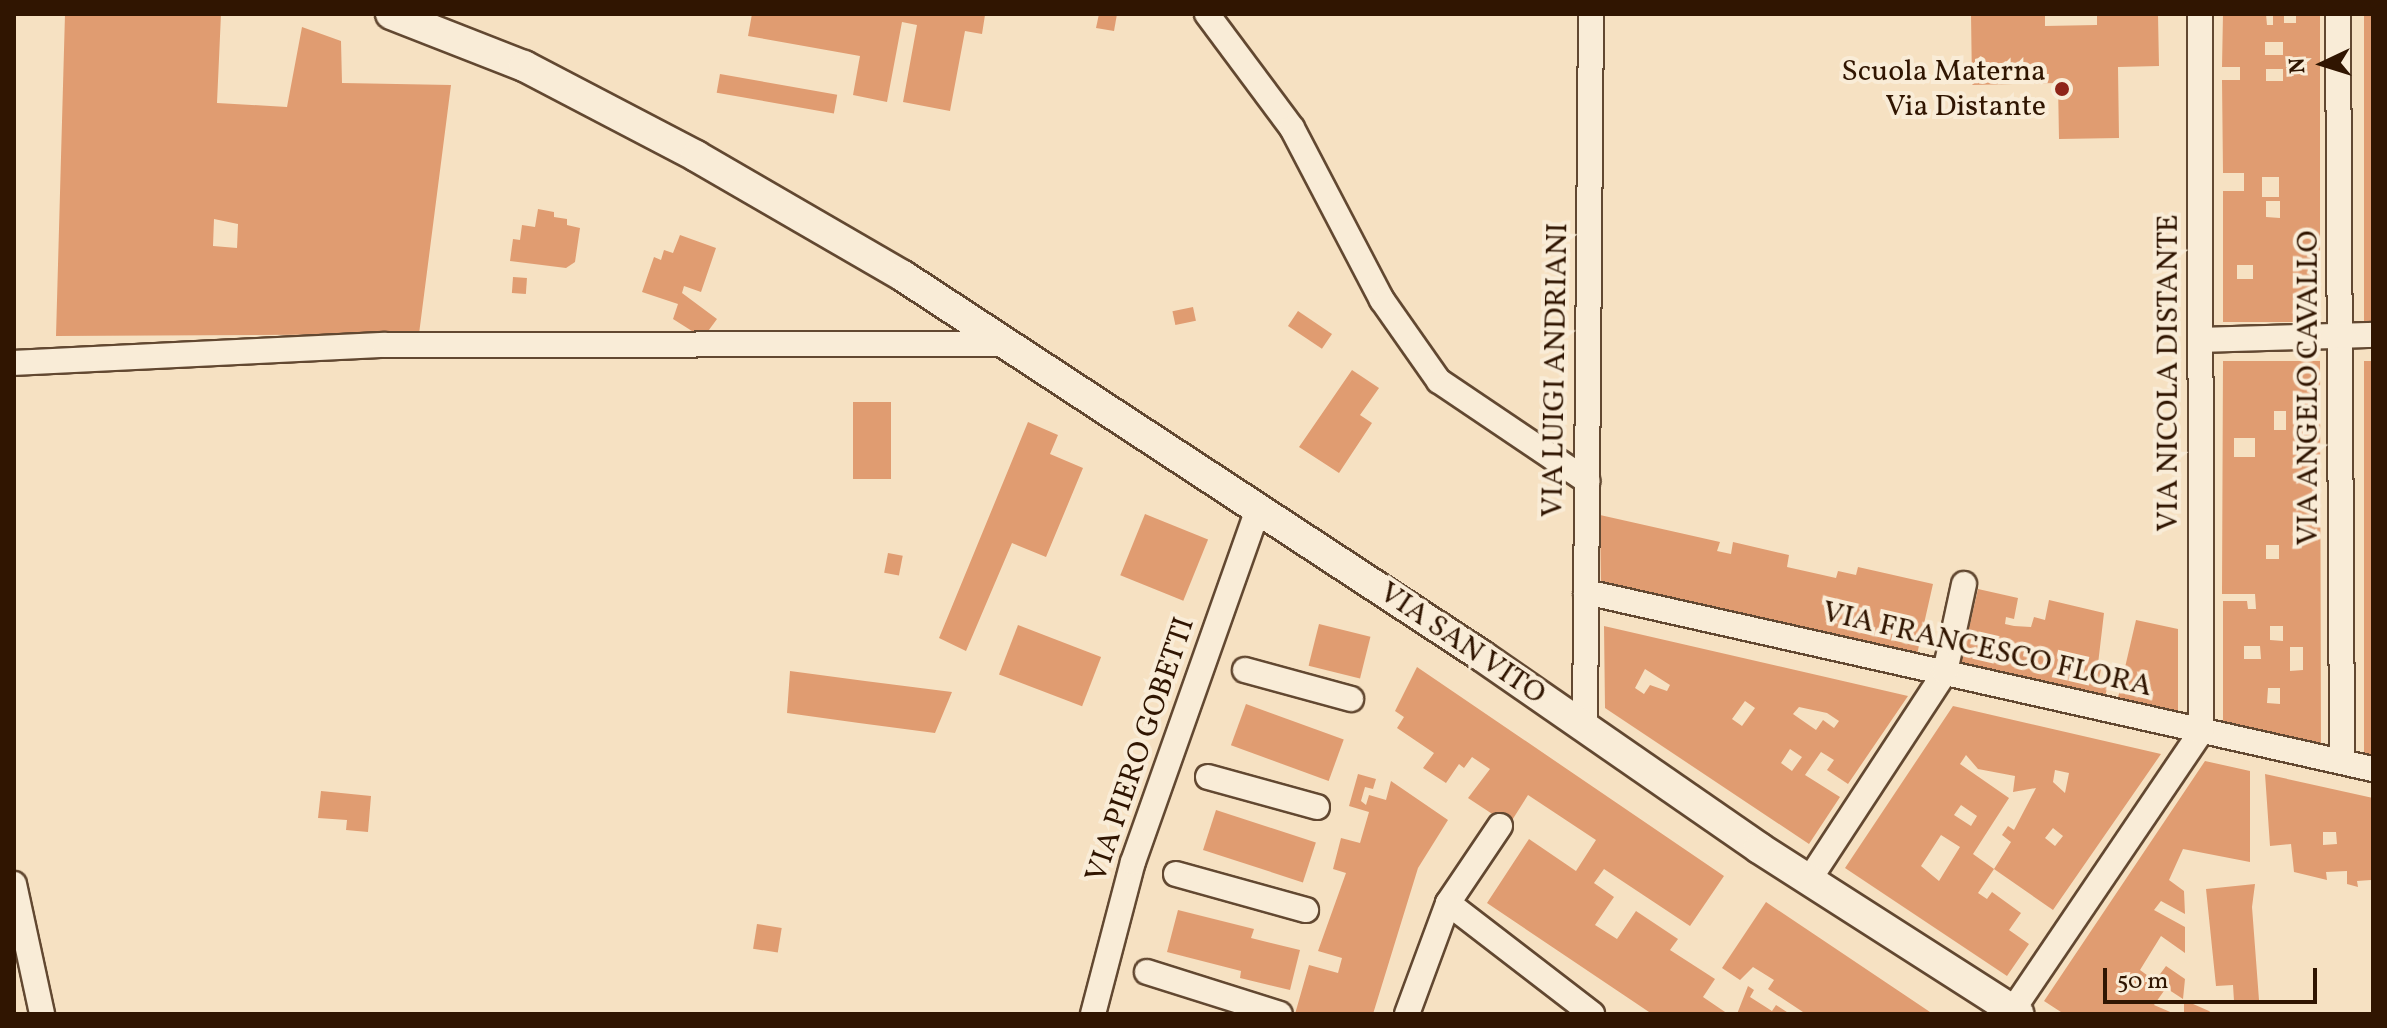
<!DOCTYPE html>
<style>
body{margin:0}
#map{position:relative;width:2387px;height:1028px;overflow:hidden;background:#f6e1c2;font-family:Vollkorn,serif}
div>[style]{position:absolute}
.building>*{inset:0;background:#e09c71;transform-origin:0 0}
.roads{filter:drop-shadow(2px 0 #624831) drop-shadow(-2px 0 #624831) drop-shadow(0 2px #624831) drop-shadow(0 -2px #624831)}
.minor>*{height:24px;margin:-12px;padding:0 12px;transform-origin:12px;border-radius:12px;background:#f9ecd7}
.tertiary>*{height:30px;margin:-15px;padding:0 15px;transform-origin:15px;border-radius:15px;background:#f9ecd7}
.dots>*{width:22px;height:22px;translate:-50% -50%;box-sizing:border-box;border:4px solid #f9ecd7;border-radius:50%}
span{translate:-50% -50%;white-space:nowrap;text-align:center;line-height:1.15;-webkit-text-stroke:8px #f9ecd7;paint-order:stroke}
.poi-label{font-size:30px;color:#301501}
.right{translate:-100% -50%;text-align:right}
.street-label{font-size:30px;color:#301501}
.frame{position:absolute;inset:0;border:16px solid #301501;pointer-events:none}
.north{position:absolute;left:2283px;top:24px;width:80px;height:80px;-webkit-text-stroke:6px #f9ecd7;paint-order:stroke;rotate:266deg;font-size:22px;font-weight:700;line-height:32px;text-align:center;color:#301501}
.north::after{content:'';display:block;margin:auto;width:28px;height:36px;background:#301501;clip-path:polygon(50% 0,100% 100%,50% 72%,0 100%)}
.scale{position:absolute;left:2103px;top:968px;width:214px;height:36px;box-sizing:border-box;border:4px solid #301501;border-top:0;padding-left:10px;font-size:24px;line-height:28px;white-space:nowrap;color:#301501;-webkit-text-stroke:6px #f9ecd7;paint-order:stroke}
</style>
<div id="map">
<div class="building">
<i style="clip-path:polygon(evenodd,65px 14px,221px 14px,217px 103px,287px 107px,302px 27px,341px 41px,342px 83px,451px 85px,419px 334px,56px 336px,65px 14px,214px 219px,238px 224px,237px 248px,213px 246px,214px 219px)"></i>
<i style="clip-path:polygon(752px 14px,981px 14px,985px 15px,982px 34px,965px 31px,950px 111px,903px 102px,917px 25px,902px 22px,887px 102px,853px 95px,860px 56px,748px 36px)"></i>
<i style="clip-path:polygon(1099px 14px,1117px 14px,1114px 31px,1096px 28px)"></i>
<i style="clip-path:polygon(1971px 14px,2045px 14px,2045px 26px,2097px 25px,2097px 14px,2158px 14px,2159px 66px,2118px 67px,2119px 138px,2059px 139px,2058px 83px,1972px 85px)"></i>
<i style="clip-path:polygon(evenodd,2223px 14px,2266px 14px,2267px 25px,2273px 25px,2273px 14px,2284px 14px,2284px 23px,2296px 23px,2296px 14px,2320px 14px,2320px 322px,2223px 322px,2223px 191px,2244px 191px,2244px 173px,2223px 173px,2222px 80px,2240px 80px,2240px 67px,2222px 67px,2223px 14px,2265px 42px,2283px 42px,2283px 55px,2265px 55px,2265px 42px,2223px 14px,2266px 69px,2283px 69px,2283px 81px,2266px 81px,2266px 69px,2223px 14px,2262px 177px,2279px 177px,2279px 197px,2262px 197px,2262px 177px,2223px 14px,2266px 201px,2280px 201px,2280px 218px,2266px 217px,2266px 201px,2223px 14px,2237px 265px,2253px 265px,2253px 279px,2237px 279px,2237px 265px)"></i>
<i style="left:2364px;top:14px;width:9px;height:308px"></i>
<i style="left:720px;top:74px;width:119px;height:19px;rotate:10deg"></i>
<i style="clip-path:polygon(538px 209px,554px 212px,554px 217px,567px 219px,567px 225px,580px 228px,575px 262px,566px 268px,510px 261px,513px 239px,520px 240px,522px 225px,535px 227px)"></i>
<i style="clip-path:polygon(680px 235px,716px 248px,701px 292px,684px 286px,682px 293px,717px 319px,703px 338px,673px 319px,678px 304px,642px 292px,654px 257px,661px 260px,664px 250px,673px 253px)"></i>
<i style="left:513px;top:277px;width:14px;height:16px;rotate:4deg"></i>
<i style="left:1193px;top:307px;width:14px;height:21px;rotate:78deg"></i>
<i style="left:1298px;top:311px;width:41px;height:18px;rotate:34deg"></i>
<i style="clip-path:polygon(evenodd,2223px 361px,2320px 361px,2321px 748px,2223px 726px,2223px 601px,2247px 601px,2248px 609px,2256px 609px,2255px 594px,2222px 594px,2223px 361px,2274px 411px,2286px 411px,2286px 430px,2274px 430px,2274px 411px,2223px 361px,2234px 438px,2255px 438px,2255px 457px,2234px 457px,2234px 438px,2223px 361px,2266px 545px,2279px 545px,2279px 559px,2266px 559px,2266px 545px,2223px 361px,2270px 626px,2283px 626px,2283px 641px,2270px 640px,2270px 626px,2223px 361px,2244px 646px,2260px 646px,2261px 659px,2244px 659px,2244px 646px,2223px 361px,2290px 647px,2303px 647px,2303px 670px,2290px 671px,2290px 647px,2223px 361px,2268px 688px,2280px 688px,2280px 704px,2267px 703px,2268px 688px)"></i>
<i style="left:2364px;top:361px;width:9px;height:397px"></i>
<i style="clip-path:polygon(1352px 370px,1379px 388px,1360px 415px,1372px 423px,1339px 473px,1299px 447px)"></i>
<i style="left:853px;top:402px;width:38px;height:77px"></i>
<i style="clip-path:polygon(1028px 422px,1058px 435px,1050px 454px,1083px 468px,1046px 557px,1012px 543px,966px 651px,939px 638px)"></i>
<i style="left:1145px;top:514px;width:68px;height:66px;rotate:22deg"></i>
<i style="clip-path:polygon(1600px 515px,1720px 542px,1717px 551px,1731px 554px,1733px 542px,1789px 555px,1787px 567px,1836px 578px,1838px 571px,1856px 575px,1858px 567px,1933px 584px,1916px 659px,1601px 586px)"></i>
<i style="left:888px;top:553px;width:15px;height:20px;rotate:11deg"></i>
<i style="clip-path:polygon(1978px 589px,2018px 598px,2014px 619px,2006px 617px,2005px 624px,2014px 626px,2031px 627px,2034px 617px,2045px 620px,2049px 600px,2104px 613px,2098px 664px,2102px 665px,2098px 683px,2108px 685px,2104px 700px,1960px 667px)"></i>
<i style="clip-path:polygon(2136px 620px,2178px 629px,2178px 716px,2117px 702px)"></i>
<i style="left:1319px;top:624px;width:53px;height:43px;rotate:14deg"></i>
<i style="left:1018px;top:625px;width:89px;height:53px;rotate:21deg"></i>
<i style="clip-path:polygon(evenodd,1604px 626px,1908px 696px,1848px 784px,1827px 770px,1834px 760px,1821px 752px,1805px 775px,1840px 797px,1809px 844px,1605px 708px,1604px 626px,1645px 669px,1670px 685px,1667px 691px,1650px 685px,1644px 694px,1635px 688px,1645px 669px,1604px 626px,1745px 701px,1755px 708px,1742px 726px,1732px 719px,1745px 701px,1604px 626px,1799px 707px,1827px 713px,1839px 721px,1834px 728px,1823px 720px,1816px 730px,1793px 714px,1799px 707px,1604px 626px,1790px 749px,1802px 757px,1792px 771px,1781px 763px,1790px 749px)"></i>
<i style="clip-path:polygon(1417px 667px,1724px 876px,1690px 926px,1604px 869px,1594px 883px,1614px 897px,1595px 925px,1617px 939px,1636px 911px,1678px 939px,1670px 950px,1715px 979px,1703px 997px,1728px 1014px,1652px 1014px,1487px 903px,1529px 839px,1576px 871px,1596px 840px,1528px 795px,1509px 825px,1468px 798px,1490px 769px,1472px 757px,1464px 768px,1459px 764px,1446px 783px,1423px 768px,1434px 753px,1397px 728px,1404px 717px,1395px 711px)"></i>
<i style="clip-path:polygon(790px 671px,865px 681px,952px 692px,935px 733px,859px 723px,787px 713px)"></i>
<i style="left:1246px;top:704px;width:104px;height:44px;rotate:20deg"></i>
<i style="clip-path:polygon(evenodd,1953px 706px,2161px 754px,2053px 910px,1994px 869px,1978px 893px,1987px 899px,1992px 892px,2021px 913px,2009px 930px,2029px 944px,2007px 976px,1845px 868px,1953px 706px,1966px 755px,1978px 769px,2015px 776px,2013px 792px,2036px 788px,2014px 830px,2008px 826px,2002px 835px,2011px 842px,1994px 869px,1973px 854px,2009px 798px,1960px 764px,1966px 755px,1953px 706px,2055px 770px,2069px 773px,2065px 793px,2053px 782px,2055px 770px,1953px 706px,1961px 805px,1977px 816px,1971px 826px,1954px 815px,1961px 805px,1953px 706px,2053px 828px,2063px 836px,2055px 846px,2045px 838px,2053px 828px,1953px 706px,1941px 835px,1960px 847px,1939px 881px,1921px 866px,1941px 835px)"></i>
<i style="clip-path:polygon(2205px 761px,2250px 771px,2250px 862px,2183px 849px,2169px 880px,2184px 891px,2185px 914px,2161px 901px,2154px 910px,2185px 927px,2185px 953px,2161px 936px,2140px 970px,2155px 981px,2166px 966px,2185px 979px,2183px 999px,2166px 988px,2154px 1005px,2175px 1014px,2064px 1014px,2044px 1001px)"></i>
<i style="clip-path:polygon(1358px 774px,1376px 779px,1373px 789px,1365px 787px,1361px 801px,1366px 805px,1369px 795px,1386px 800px,1391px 781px,1448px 820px,1418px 868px,1373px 1014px,1295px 1014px,1309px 965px,1338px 973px,1342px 958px,1318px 951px,1346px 873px,1333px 869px,1341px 838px,1360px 843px,1369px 812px,1349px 806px)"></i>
<i style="clip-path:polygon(evenodd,2265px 774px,2373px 798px,2371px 880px,2357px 881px,2358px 887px,2347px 884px,2347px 871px,2326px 872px,2327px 880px,2294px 872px,2291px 844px,2270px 846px,2265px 774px,2323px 832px,2336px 832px,2337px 844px,2323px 845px,2323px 832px)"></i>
<i style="clip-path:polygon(321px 791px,371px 796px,368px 832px,346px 830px,347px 820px,318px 818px)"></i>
<i style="left:1216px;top:810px;width:105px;height:42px;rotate:18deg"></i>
<i style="clip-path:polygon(2255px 884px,2252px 907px,2259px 1000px,2234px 1001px,2233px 985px,2216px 986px,2206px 889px)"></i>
<i style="clip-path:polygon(1766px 902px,1933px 1014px,1806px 1014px,1768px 989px,1774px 980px,1753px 967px,1740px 980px,1722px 968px)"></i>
<i style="clip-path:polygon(1178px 910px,1254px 929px,1251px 938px,1300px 950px,1290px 990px,1240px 978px,1241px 971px,1167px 952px)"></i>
<i style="left:757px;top:924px;width:25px;height:25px;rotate:9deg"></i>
<i style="clip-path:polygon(1748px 986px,1754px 990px,1750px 997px,1772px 1011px,1776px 1005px,1790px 1014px,1737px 1014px)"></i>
<i style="clip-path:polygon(2184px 1000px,2209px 1011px,2213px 1014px,2184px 1014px)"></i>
</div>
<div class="roads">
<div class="minor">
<i style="left:1207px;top:14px;width:142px;rotate:53.3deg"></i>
<i style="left:1292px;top:128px;width:194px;rotate:62.4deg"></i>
<i style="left:1382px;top:300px;width:99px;rotate:54.9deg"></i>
<i style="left:1439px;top:381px;width:179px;rotate:34deg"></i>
<i style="left:2338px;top:14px;width:747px;rotate:89.69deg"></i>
<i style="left:2202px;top:340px;width:171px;rotate:-1.7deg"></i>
<i style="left:14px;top:363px;width:370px;rotate:-2.8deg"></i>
<i style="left:384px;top:345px;width:624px;rotate:-0.09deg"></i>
<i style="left:1586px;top:592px;width:807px;rotate:12.68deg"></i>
<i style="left:1245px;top:670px;width:110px;rotate:15.3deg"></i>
<i style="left:1585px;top:727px;width:713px;rotate:-89.52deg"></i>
<i style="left:1208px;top:777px;width:113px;rotate:15.4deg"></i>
<i style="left:1176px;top:874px;width:135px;rotate:15.5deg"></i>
<i style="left:1809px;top:880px;width:249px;rotate:-56.8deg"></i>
<i style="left:1945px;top:672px;width:90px;rotate:-77.8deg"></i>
<i style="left:14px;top:884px;width:133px;rotate:77.8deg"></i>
<i style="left:1448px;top:903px;width:93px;rotate:-56deg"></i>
<i style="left:1147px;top:972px;width:139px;rotate:17.5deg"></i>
<i style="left:1093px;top:1014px;width:157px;rotate:-75.3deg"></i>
<i style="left:1133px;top:862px;width:374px;rotate:-70.5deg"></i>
<i style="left:1407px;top:1014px;width:118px;rotate:-69.7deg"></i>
<i style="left:1448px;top:903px;width:182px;rotate:37.6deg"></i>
<i style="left:2010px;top:1014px;width:341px;rotate:-55.9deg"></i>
<i style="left:2201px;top:732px;width:718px;rotate:-90.08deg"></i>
</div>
<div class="tertiary">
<i style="left:391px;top:14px;width:143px;rotate:21.4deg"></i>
<i style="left:524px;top:66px;width:194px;rotate:27.6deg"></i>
<i style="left:696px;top:156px;width:239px;rotate:30.1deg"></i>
<i style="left:903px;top:276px;width:693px;rotate:33.28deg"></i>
<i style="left:1482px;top:656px;width:337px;rotate:34.7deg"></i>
<i style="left:1759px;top:848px;width:308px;rotate:32.6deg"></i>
</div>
</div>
<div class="dots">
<i style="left:2062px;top:89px;background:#8f2418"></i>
</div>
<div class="poi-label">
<span class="right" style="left:2046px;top:89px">Scuola Materna<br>Via Distante</span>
</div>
<div class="street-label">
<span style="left:1556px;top:370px;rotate:-89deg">VIA LUIGI ANDRIANI</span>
<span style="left:2169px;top:373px;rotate:-90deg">VIA NICOLA DISTANTE</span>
<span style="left:2309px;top:388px;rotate:-90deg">VIA ANGELO CAVALLO</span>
<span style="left:1462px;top:644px;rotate:34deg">VIA SAN VITO</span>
<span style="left:1987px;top:650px;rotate:13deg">VIA FRANCESCO FLORA</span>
<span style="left:1141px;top:750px;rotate:-71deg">VIA PIERO GOBETTI</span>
</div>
<div class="frame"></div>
<div class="north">N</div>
<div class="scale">50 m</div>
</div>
